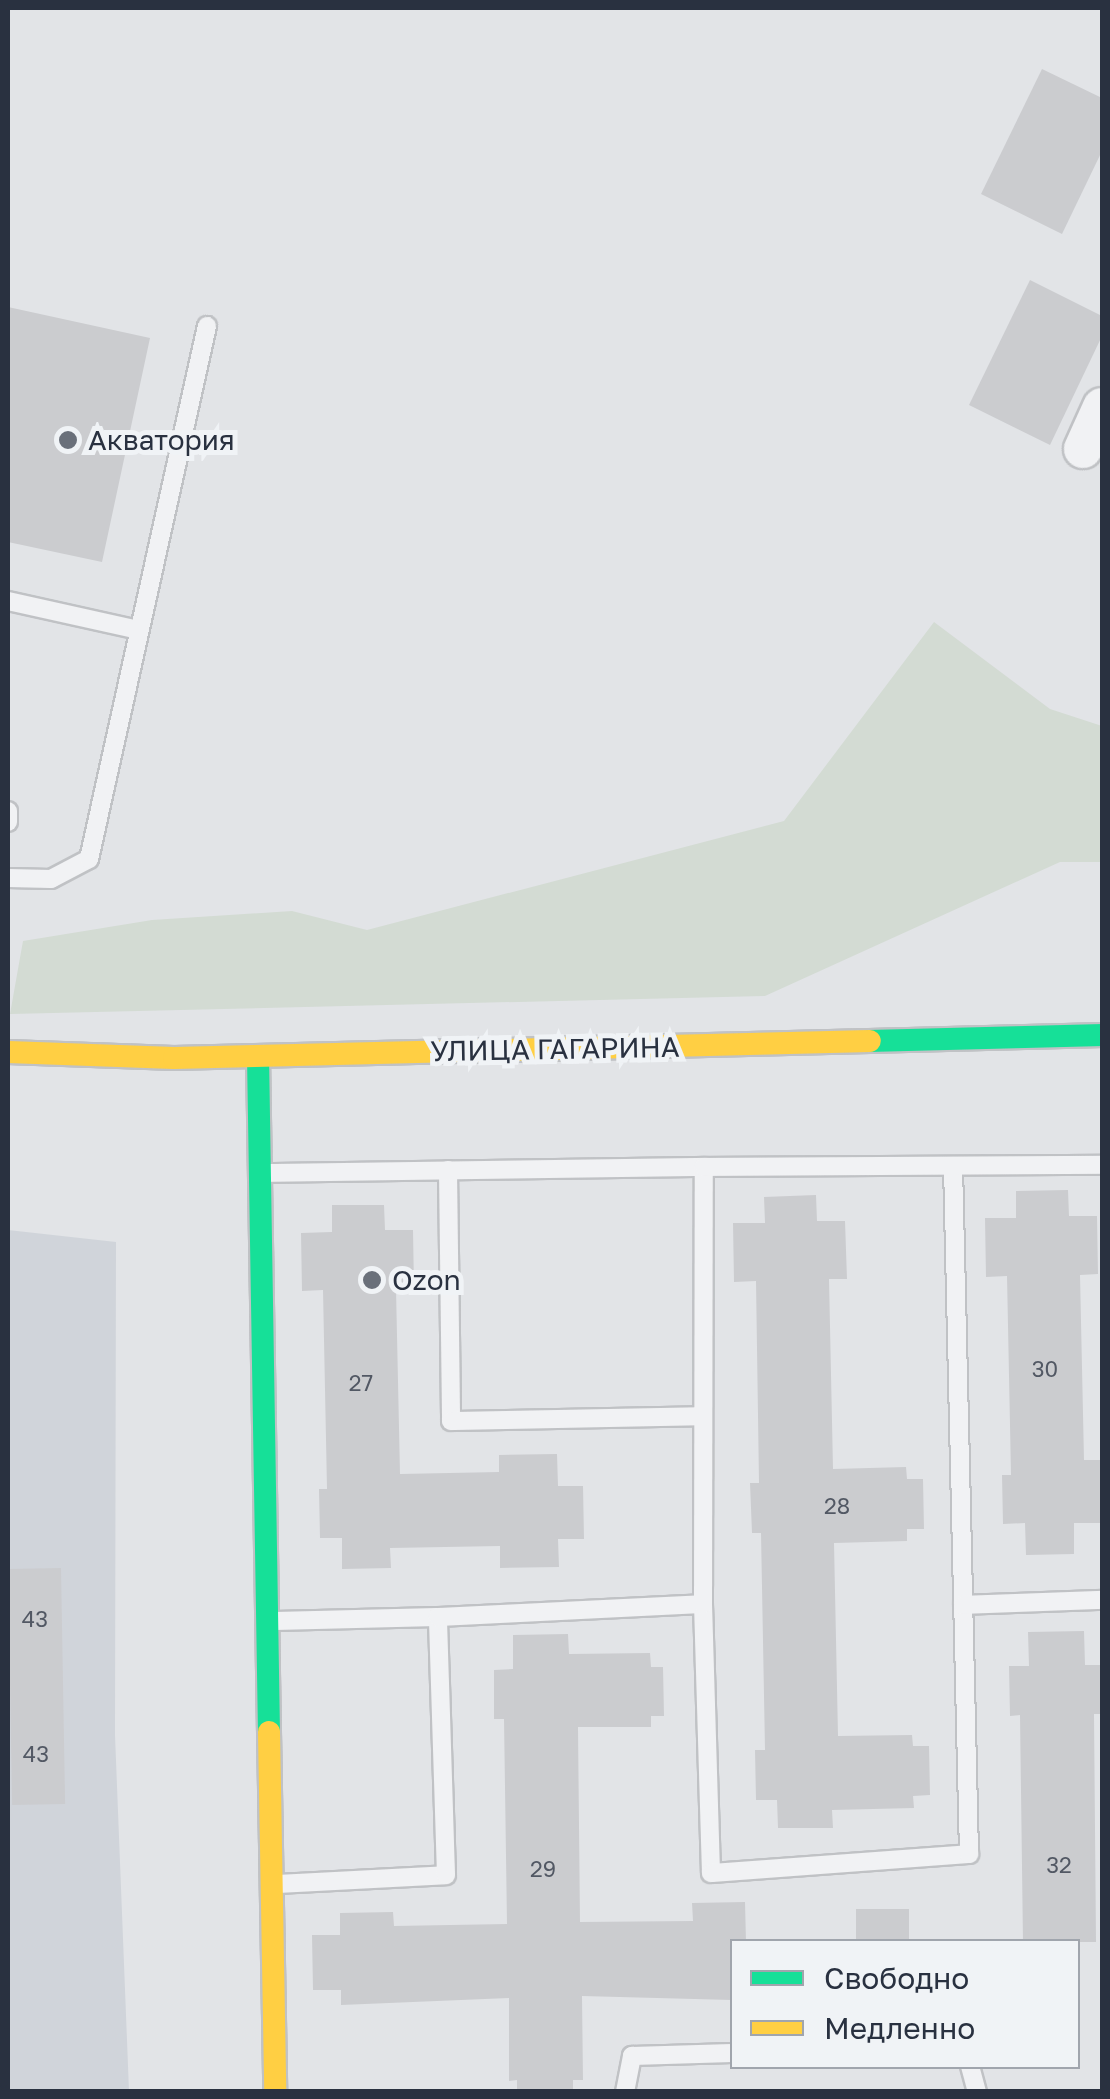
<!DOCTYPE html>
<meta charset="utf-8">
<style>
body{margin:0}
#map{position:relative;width:1110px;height:2099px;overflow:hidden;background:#e2e4e7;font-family:"Golos Text",sans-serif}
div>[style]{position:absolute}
.built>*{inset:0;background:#d0d4da}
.green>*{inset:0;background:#d3dbd3}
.building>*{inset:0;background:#cbcccf;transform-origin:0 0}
.roads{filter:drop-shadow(2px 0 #c0c2c5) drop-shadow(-2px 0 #c0c2c5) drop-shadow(0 2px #c0c2c5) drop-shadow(0 -2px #c0c2c5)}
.lane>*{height:18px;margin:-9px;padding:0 9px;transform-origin:9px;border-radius:9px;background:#f1f2f4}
.street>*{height:38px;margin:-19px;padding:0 19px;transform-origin:19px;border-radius:19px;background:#f1f2f4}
.fast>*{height:22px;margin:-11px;padding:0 11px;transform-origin:11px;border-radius:11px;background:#16e098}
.slow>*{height:22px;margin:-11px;padding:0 11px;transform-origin:11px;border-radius:11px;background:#ffcf43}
.dots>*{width:28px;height:28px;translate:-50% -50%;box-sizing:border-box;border:5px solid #f0f3f6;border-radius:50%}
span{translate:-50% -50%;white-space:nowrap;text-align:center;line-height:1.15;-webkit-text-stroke:10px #f0f3f6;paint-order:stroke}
.number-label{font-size:22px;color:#525864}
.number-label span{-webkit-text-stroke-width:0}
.poi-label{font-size:28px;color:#293140}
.left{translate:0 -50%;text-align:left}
.street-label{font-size:28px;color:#293140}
.frame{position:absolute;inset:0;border:10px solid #293140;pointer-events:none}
.legend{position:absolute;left:730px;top:1939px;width:350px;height:130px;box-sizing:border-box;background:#f0f3f6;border:2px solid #a0a5ad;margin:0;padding:12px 18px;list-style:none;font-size:30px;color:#293140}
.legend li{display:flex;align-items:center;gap:20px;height:50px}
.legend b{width:50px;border:2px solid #a0a5ad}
</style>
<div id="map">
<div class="built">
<i style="clip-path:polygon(8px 1230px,116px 1242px,115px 1735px,129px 2091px,8px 2091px)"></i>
</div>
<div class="green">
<i style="clip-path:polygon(934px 622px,1050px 709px,1102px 726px,1102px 862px,1060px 862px,765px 996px,10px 1014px,23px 941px,152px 920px,292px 911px,367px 930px,784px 821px)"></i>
</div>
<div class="building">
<i style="clip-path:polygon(1042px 69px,1102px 98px,1102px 151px,1062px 234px,981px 194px)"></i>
<i style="clip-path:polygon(1030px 280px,1102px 316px,1102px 336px,1050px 445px,969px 405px)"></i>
<i style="clip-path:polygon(8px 307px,150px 338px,102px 562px,8px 542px)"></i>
<i style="clip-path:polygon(1068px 1190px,1069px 1216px,1097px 1216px,1098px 1274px,1080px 1275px,1084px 1460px,1102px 1460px,1102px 1523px,1074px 1523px,1074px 1554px,1026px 1555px,1025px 1523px,1003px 1524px,1002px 1475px,1011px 1475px,1007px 1276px,986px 1277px,985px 1218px,1016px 1218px,1016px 1191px)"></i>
<i style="clip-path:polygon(816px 1195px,817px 1221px,845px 1221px,847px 1279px,829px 1279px,833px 1469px,906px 1467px,907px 1479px,923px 1479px,924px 1529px,907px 1529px,907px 1541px,834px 1543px,838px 1736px,912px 1735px,913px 1746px,929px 1746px,930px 1795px,913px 1796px,914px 1808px,832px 1810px,833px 1828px,778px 1828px,777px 1800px,756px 1800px,755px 1750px,765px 1750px,761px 1533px,752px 1533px,750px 1483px,759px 1483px,756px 1281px,734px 1282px,733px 1223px,765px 1223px,764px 1197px)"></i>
<i style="clip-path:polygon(332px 1205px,384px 1205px,385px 1230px,413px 1230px,414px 1288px,396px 1289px,400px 1474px,499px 1472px,499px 1455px,557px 1454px,558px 1486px,583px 1486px,584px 1539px,558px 1539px,559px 1567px,500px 1568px,500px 1546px,390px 1548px,391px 1568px,342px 1569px,342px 1538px,320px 1538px,319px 1489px,327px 1489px,323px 1290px,302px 1291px,301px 1233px,332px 1232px)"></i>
<i style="left:61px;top:1568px;width:236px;height:53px;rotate:89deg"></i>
<i style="clip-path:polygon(1084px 1631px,1085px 1665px,1102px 1665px,1102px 1714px,1094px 1714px,1096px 1942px,1023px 1942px,1020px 1715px,1010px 1716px,1009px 1666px,1029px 1666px,1028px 1632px)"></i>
<i style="clip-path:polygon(568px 1634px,569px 1654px,650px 1653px,651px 1667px,663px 1667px,664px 1716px,651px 1716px,651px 1727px,578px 1727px,580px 1922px,693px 1921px,692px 1903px,745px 1902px,746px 1942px,732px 1942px,732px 2000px,582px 1996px,583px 2080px,573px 2080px,573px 2092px,517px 2092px,517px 2080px,509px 2081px,509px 1998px,341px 2005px,341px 1990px,313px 1990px,312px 1935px,340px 1935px,340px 1913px,393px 1912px,394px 1926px,507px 1924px,504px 1719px,494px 1719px,494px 1670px,513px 1669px,513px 1635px)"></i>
<i style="left:856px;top:1909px;width:53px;height:33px"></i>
</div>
<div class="roads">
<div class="lane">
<i style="left:8px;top:601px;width:134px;rotate:12.5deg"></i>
<i style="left:8px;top:811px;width:11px;rotate:90deg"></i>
<i style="left:8px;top:878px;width:43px;rotate:1.3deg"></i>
<i style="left:51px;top:879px;width:43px;rotate:-27.8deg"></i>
<i style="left:89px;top:859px;width:546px;rotate:-77.52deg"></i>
<i style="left:448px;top:1170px;width:251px;rotate:89.3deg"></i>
<i style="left:451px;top:1421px;width:252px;rotate:-1.1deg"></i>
<i style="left:265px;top:1173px;width:439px;rotate:-0.8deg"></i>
<i style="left:703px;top:1604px;width:269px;rotate:88.3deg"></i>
<i style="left:711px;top:1873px;width:259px;rotate:-4.2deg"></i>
<i style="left:969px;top:1854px;width:688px;rotate:-91.33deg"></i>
<i style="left:963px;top:1605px;width:139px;rotate:-2.1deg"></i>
<i style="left:274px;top:1621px;width:164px;rotate:-1.4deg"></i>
<i style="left:277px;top:1884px;width:169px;rotate:-3deg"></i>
<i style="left:446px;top:1875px;width:258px;rotate:-91.8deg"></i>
<i style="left:438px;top:1617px;width:265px;rotate:-2.8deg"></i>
<i style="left:703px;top:1604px;width:437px;rotate:-89.9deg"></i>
<i style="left:704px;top:1167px;width:398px;rotate:-0.3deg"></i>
<i style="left:970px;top:2066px;width:27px;rotate:75deg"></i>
<i style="left:625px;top:2092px;width:37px;rotate:-79deg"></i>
<i style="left:632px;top:2056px;width:100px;rotate:-1.7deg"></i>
</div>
<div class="street">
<i style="left:1083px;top:449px;width:46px;rotate:-65.7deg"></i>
</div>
<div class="fast">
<i style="left:870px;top:1041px;width:232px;rotate:-1.5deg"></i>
<i style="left:258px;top:1056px;width:676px;rotate:89.07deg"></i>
</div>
<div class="slow">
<i style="left:8px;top:1052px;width:166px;rotate:2.1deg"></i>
<i style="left:174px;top:1058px;width:696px;rotate:-1.4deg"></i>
<i style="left:269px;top:1732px;width:360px;rotate:89deg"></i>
</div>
</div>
<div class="dots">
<i style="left:68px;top:440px;background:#6a707a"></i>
<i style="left:372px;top:1280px;background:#6a707a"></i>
</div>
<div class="number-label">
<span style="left:1045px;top:1369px">30</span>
<span style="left:361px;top:1383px">27</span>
<span style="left:837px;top:1506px">28</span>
<span style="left:35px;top:1619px">43</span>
<span style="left:36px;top:1754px">43</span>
<span style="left:1059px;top:1865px">32</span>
<span style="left:543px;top:1869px">29</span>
</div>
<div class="poi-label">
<span class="left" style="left:88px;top:440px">Акватория</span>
<span class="left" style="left:392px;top:1280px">Ozon</span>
</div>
<div class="street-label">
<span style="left:555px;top:1049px;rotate:-1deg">УЛИЦА ГАГАРИНА</span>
</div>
<div class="frame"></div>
<ul class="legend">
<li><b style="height:12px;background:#16e098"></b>Свободно</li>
<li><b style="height:12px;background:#ffcf43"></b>Медленно</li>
</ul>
</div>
